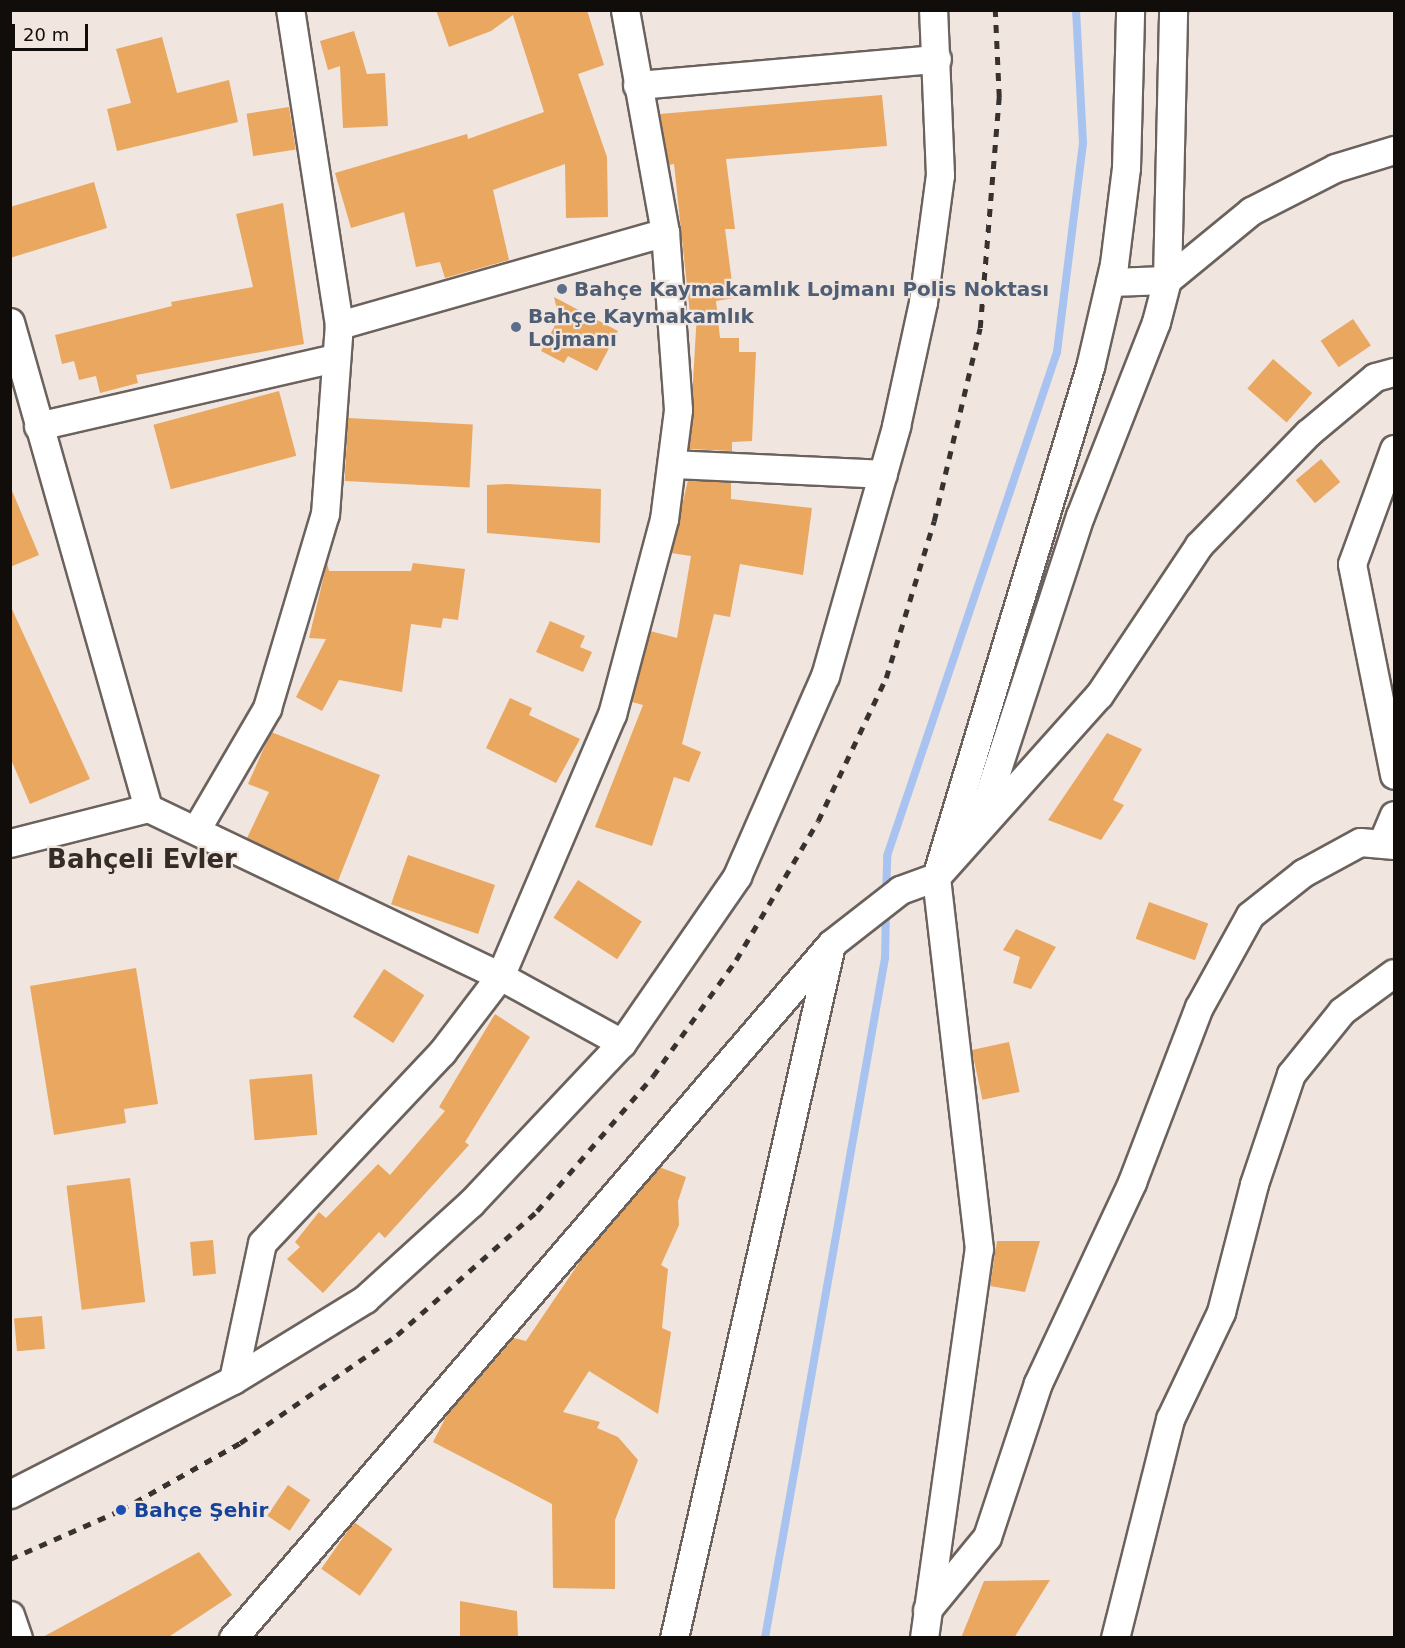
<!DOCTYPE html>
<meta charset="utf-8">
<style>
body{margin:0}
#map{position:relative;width:1405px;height:1648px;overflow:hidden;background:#f0e5df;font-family:"DejaVu Sans",sans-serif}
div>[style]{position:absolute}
.stream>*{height:8px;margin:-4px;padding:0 4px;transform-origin:4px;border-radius:4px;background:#a9c3f0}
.building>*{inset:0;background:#e9a760;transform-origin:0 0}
.roads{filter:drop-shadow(2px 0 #6b625d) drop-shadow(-2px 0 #6b625d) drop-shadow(0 2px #6b625d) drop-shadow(0 -2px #6b625d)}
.minor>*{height:27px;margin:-13.5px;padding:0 13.5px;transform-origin:13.5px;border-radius:13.5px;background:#fff}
.rail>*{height:4.5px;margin-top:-2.25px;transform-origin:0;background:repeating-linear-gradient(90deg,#373230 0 8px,transparent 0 16px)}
.dots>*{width:16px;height:16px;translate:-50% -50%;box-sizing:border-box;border:3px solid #f0e5df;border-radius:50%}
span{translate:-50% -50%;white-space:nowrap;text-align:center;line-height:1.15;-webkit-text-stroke:4.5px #f0e5df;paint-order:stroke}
.service-label{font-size:20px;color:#4e5e75;font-weight:700}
.left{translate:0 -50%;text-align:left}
.transit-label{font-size:20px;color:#164399;font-weight:700}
.district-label{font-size:26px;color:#342c27;font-weight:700}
.frame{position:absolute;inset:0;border:12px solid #110d0b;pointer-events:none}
.scale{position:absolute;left:12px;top:24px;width:76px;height:27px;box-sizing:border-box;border:3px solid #110d0b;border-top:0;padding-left:8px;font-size:18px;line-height:21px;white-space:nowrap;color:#110d0b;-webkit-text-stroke:4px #f0e5df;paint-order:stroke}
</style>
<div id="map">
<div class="stream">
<i style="left:886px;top:894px;width:38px;rotate:-88deg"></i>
<i style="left:887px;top:856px;width:532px;rotate:-71.36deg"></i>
<i style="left:1057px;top:352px;width:211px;rotate:-82.9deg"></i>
<i style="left:1083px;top:143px;width:133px;rotate:-93deg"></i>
<i style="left:765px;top:1638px;width:691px;rotate:-79.99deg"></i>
<i style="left:885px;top:958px;width:49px;rotate:-88.8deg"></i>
</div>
<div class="building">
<i style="clip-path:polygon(436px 10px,587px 10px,604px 65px,578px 74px,607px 157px,608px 217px,566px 218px,565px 164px,493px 190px,509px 260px,445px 278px,440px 262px,416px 267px,404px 212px,351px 228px,335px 173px,467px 134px,468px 139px,544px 112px,513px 15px,491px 31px,449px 47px)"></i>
<i style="clip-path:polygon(354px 31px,367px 74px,385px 73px,388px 126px,343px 128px,340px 66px,328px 70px,320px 41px)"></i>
<i style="clip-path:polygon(162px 37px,177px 93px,229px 80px,238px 122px,117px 151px,107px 109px,131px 103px,116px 49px)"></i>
<i style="clip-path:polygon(882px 95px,887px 146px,726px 159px,735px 229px,725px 229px,734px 298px,716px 301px,720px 338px,739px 338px,739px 352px,756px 352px,752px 441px,732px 442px,732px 451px,689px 449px,697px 313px,690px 314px,674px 164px,669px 165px,660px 114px)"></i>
<i style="left:289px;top:107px;width:43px;height:43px;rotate:81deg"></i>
<i style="clip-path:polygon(94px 182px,107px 228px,10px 258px,10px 207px)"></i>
<i style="clip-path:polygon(283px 203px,304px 344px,136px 375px,138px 383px,100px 393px,96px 376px,79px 380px,74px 361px,62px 364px,55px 335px,172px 306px,171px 302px,253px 287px,236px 214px)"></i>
<i style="clip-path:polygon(554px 297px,618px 331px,597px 371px,568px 356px,564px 363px,541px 351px,559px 318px)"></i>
<i style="left:1353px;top:319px;width:32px;height:39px;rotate:56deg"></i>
<i style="left:1273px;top:359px;width:52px;height:39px;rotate:41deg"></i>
<i style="left:279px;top:391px;width:67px;height:130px;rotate:75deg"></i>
<i style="left:348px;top:418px;width:125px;height:63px;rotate:3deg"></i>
<i style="left:1321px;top:459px;width:30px;height:33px;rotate:50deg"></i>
<i style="clip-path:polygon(688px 480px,731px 483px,731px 499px,812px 508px,803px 575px,740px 564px,730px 617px,714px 614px,682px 744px,701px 752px,689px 782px,674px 777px,652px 846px,595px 827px,643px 705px,632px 702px,650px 631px,677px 638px,691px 556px,671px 553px)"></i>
<i style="clip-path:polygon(506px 484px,601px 489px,600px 543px,487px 533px,487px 485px)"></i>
<i style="clip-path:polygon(10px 486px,39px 555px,10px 567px)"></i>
<i style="clip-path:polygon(327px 563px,329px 571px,411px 571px,413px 563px,465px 569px,458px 620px,443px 618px,441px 628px,411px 624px,402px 692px,339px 680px,322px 711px,296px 697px,326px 639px,309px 638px)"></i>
<i style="clip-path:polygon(11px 607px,90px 779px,30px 804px,10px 757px)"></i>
<i style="clip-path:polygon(550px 621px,585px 636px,580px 647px,592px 652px,583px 672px,536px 652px)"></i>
<i style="clip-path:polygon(510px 698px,532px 708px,529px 715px,580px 739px,556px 783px,486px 748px)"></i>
<i style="clip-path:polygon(271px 732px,380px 775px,338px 881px,247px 838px,269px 792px,248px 784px)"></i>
<i style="clip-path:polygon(1107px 733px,1142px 749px,1113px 800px,1124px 805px,1101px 840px,1048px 820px)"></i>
<i style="left:408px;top:855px;width:92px;height:52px;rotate:19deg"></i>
<i style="left:578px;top:880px;width:76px;height:45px;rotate:33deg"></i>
<i style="left:1149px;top:902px;width:63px;height:39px;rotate:20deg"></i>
<i style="clip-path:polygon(1016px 929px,1056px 947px,1031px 989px,1013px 983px,1020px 957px,1003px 950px)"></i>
<i style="clip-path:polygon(136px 968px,158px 1104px,124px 1109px,126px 1123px,54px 1135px,30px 986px)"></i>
<i style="left:384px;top:969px;width:48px;height:57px;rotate:33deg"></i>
<i style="clip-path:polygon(495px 1014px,530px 1037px,465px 1142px,469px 1145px,385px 1238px,379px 1232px,323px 1293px,287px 1259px,300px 1247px,295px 1242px,319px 1212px,326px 1218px,378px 1164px,390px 1175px,445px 1111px,439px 1107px)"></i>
<i style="left:1009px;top:1042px;width:51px;height:38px;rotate:78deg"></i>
<i style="left:312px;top:1074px;width:61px;height:63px;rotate:85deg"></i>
<i style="clip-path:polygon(659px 1167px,686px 1177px,678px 1201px,679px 1225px,661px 1265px,668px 1269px,662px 1328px,671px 1332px,658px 1414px,589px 1371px,563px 1412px,600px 1422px,597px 1428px,618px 1437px,638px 1460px,615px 1520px,615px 1589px,553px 1588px,552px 1504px,433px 1442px,448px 1413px,514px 1338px,526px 1341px,587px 1251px)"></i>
<i style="left:130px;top:1178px;width:125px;height:64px;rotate:83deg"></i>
<i style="left:213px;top:1240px;width:34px;height:23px;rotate:85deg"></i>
<i style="clip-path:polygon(997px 1241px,1040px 1241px,1025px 1292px,990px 1286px)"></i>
<i style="left:42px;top:1316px;width:33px;height:28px;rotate:85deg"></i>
<i style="left:288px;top:1485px;width:27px;height:37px;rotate:34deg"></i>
<i style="left:354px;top:1522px;width:47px;height:57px;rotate:35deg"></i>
<i style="clip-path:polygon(199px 1552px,232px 1595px,167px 1638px,41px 1638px)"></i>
<i style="clip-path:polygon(1050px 1580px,1014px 1638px,961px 1638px,984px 1581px)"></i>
<i style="clip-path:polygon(460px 1601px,517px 1611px,518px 1638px,460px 1638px)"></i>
</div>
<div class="roads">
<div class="minor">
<i style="left:625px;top:10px;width:226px;rotate:79.8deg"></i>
<i style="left:665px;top:232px;width:178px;rotate:85.8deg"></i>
<i style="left:678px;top:410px;width:110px;rotate:97.3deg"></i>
<i style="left:664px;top:519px;width:202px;rotate:104.9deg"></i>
<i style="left:612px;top:714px;width:285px;rotate:113.1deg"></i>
<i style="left:500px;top:976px;width:96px;rotate:127.3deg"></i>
<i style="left:442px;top:1052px;width:262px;rotate:133.3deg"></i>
<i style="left:262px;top:1243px;width:140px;rotate:102deg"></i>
<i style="left:233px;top:1380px;width:155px;rotate:-31.5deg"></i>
<i style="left:365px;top:1299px;width:143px;rotate:-42.2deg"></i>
<i style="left:471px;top:1203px;width:220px;rotate:-46.7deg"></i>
<i style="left:622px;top:1043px;width:203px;rotate:-55.4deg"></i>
<i style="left:737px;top:876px;width:219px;rotate:-66.3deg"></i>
<i style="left:825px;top:676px;width:260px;rotate:-74.1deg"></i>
<i style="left:896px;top:426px;width:127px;rotate:-77.7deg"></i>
<i style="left:923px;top:302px;width:128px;rotate:-82.4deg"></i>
<i style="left:940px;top:175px;width:165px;rotate:-92.4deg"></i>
<i style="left:637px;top:85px;width:301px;rotate:-5deg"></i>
<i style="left:1110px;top:282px;width:57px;rotate:-2deg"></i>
<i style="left:1167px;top:280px;width:109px;rotate:-39.4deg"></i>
<i style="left:1251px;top:211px;width:94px;rotate:-27.1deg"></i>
<i style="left:1335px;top:168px;width:62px;rotate:-17deg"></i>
<i style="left:10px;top:322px;width:505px;rotate:74.15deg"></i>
<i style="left:339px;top:325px;width:339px;rotate:-15.9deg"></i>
<i style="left:38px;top:426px;width:305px;rotate:-12.9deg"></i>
<i style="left:1394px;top:449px;width:122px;rotate:110.1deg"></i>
<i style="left:1352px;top:564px;width:215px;rotate:78.7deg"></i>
<i style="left:673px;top:464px;width:210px;rotate:2.7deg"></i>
<i style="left:975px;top:818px;width:25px;rotate:-58deg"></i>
<i style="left:988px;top:797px;width:296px;rotate:-71.9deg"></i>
<i style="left:1080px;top:516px;width:208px;rotate:-68.6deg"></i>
<i style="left:1156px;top:322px;width:43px;rotate:-75.3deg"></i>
<i style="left:1167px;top:280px;width:270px;rotate:-88.7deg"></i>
<i style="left:197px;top:828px;width:139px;rotate:-59.7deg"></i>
<i style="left:267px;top:708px;width:202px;rotate:-73.4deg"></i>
<i style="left:325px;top:514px;width:190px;rotate:-85.8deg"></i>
<i style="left:339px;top:325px;width:319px;rotate:-98.8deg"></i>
<i style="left:10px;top:843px;width:142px;rotate:-14.2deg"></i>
<i style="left:148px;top:808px;width:390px;rotate:25.5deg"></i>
<i style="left:500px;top:976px;width:139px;rotate:28.8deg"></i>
<i style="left:1382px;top:843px;width:30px;rotate:-67deg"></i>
<i style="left:10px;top:1494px;width:250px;rotate:-27.1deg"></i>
<i style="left:927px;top:1610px;width:94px;rotate:-50.6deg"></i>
<i style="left:987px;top:1537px;width:162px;rotate:-71.7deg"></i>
<i style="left:1038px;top:1383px;width:222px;rotate:-64.9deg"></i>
<i style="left:1132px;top:1182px;width:187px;rotate:-69.1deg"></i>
<i style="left:1199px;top:1007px;width:105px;rotate:-61deg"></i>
<i style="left:1250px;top:915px;width:68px;rotate:-38.4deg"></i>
<i style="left:1303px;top:873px;width:65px;rotate:-28.5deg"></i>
<i style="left:1360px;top:842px;width:34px;rotate:5deg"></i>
<i style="left:10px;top:1615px;width:24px;rotate:71deg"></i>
<i style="left:233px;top:1638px;width:916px;rotate:-49.25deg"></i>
<i style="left:831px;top:944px;width:88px;rotate:-38deg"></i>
<i style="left:900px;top:890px;width:38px;rotate:-20deg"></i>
<i style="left:936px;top:877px;width:244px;rotate:-48.2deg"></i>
<i style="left:1099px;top:695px;width:180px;rotate:-56.3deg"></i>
<i style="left:1199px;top:545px;width:156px;rotate:-45.8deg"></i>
<i style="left:1308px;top:433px;width:87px;rotate:-39.9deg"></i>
<i style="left:1375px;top:377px;width:20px;rotate:-15deg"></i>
<i style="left:674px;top:1638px;width:706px;rotate:-77.24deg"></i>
<i style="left:924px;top:1638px;width:393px;rotate:-82deg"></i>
<i style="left:979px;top:1249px;width:374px;rotate:-96.6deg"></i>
<i style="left:936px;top:877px;width:533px;rotate:-73.2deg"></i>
<i style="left:1090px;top:367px;width:106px;rotate:-76.9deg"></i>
<i style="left:1114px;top:264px;width:97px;rotate:-82.9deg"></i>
<i style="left:1126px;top:168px;width:158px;rotate:-88.5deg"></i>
<i style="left:1115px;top:1638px;width:226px;rotate:-75.9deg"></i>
<i style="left:1170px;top:1419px;width:119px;rotate:-64.5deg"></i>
<i style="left:1221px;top:1312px;width:132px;rotate:-75.5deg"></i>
<i style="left:1254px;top:1184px;width:116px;rotate:-71.4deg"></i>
<i style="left:1291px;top:1074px;width:81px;rotate:-51deg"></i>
<i style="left:1342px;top:1011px;width:64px;rotate:-36.2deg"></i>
</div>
</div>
<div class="rail">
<i style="left:10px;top:1559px;width:121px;rotate:-23.8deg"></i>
<i style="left:121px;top:1510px;width:137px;rotate:-29.4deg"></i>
<i style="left:240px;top:1443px;width:191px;rotate:-34.5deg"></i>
<i style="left:397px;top:1335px;width:187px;rotate:-41.5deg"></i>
<i style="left:537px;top:1211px;width:178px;rotate:-49.3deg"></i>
<i style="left:653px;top:1076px;width:143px;rotate:-54.4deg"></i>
<i style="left:736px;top:960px;width:161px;rotate:-59.5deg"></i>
<i style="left:818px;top:821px;width:158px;rotate:-64.6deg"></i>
<i style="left:886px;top:678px;width:164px;rotate:-73deg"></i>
<i style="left:934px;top:521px;width:198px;rotate:-76.6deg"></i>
<i style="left:980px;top:328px;width:232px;rotate:-85.3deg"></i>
<i style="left:999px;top:97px;width:87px;rotate:-92.6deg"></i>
</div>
<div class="dots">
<i style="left:562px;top:289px;background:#5c6f8a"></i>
<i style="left:516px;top:327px;background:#5c6f8a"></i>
<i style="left:121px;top:1510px;background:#1a4fb4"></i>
</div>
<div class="service-label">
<span class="left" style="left:574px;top:289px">Bahçe Kaymakamlık Lojmanı Polis Noktası</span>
<span class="left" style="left:528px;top:328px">Bahçe Kaymakamlık<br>Lojmanı</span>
</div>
<div class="transit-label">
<span class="left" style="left:134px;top:1510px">Bahçe Şehir</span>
</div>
<div class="district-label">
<span style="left:142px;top:860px">Bahçeli Evler</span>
</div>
<div class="frame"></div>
<div class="scale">20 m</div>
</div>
